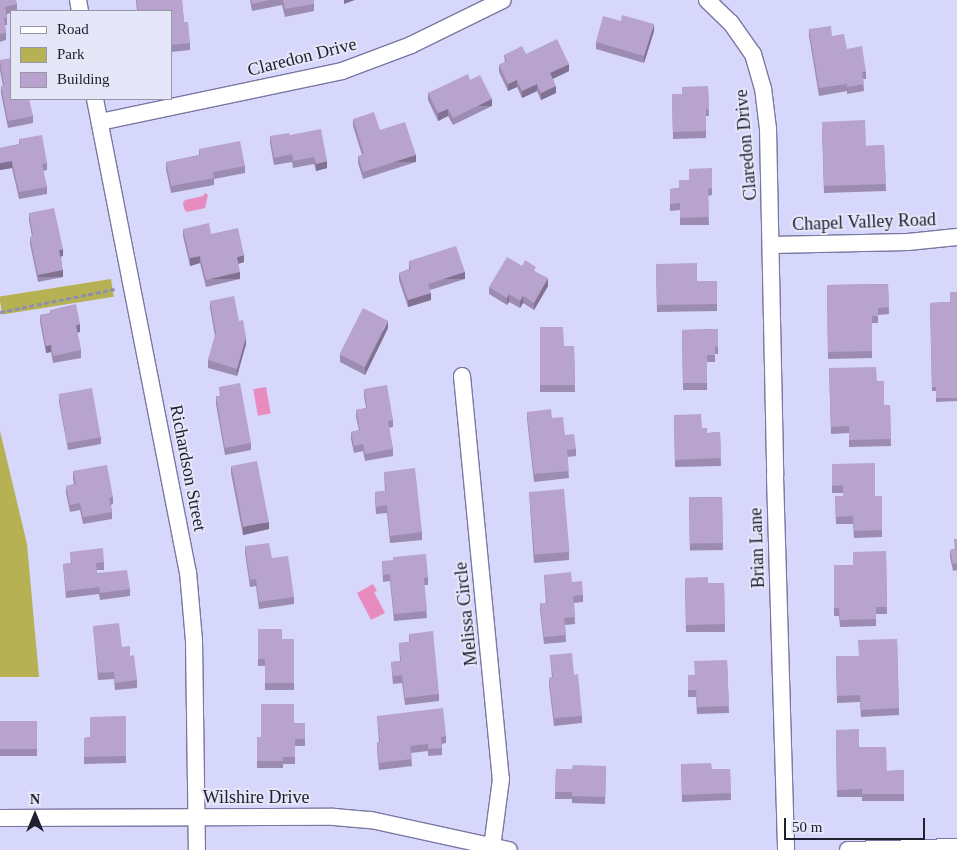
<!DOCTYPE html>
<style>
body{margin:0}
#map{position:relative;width:957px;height:850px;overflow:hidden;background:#d7d7fc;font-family:Georgia,serif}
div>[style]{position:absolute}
.green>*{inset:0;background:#b6b153;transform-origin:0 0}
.water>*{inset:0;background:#e88cbf;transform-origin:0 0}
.path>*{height:3px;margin-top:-1.5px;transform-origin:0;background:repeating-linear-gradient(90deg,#8f8fac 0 5px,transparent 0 7.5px)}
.roads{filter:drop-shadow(1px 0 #7a78a3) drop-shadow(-1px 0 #7a78a3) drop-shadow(0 1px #7a78a3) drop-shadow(0 -1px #7a78a3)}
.minor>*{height:16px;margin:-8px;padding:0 8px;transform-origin:8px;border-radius:8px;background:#fff}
.wall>*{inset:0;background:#9d8cb1;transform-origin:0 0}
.shaded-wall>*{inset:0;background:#807290;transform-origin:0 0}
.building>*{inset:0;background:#b7a3ce;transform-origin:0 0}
span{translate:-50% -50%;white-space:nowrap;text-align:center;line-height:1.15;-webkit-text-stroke:4px #e6e6f9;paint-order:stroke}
.street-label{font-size:18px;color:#212031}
.legend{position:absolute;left:10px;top:10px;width:162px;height:90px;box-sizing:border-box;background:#e6e6f9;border:1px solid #9797a9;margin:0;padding:6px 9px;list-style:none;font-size:15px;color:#212031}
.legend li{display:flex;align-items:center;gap:10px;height:25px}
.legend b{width:25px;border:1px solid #9797a9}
.north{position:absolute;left:10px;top:790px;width:50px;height:50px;-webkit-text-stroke:4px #e6e6f9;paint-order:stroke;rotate:0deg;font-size:14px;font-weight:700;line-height:20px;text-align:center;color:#212031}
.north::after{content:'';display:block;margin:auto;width:18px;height:22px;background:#212031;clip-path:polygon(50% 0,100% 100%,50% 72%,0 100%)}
.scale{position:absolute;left:784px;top:818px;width:141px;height:22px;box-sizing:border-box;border:2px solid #212031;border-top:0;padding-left:6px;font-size:15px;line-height:18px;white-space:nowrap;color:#212031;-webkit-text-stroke:4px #e6e6f9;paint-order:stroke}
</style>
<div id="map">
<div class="green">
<i style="left:111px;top:279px;width:18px;height:113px;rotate:81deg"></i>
<i style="clip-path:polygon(0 431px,27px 544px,39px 677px,0 677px)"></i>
</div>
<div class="water">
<i style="clip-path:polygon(205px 193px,208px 195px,205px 208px,187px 212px,184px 209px,183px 203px,185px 200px,203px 196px)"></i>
<i style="left:266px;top:387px;width:27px;height:13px;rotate:80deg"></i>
<i style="clip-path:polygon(373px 584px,377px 591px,374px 592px,385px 613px,371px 620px,357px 593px)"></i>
</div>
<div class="path">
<i style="left:0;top:312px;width:117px;rotate:-11.3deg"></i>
</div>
<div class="roads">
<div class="minor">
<i style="left:78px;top:0;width:11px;rotate:80deg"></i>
<i style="left:707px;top:0;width:33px;rotate:44deg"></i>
<i style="left:731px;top:23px;width:38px;rotate:55deg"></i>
<i style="left:753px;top:54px;width:35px;rotate:74deg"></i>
<i style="left:763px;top:88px;width:41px;rotate:83deg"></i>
<i style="left:768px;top:129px;width:347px;rotate:88.8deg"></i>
<i style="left:775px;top:476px;width:374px;rotate:88.3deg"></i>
<i style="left:95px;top:99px;width:482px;rotate:78.9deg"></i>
<i style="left:188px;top:572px;width:69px;rotate:85deg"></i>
<i style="left:194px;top:641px;width:209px;rotate:89.2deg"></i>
<i style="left:100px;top:122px;width:247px;rotate:-11.9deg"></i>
<i style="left:342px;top:71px;width:74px;rotate:-20.6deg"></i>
<i style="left:411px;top:45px;width:102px;rotate:-26.1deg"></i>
<i style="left:772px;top:245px;width:136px;rotate:-1.3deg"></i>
<i style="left:908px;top:242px;width:49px;rotate:-5.8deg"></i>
<i style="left:462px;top:376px;width:405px;rotate:84.5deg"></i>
<i style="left:501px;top:779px;width:69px;rotate:97.5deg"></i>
<i style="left:0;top:818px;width:334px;rotate:-0.2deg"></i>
<i style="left:334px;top:817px;width:37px;rotate:5deg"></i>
<i style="left:371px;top:820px;width:141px;rotate:12.3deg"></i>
<i style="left:848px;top:850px;width:109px;rotate:-1.6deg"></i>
</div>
</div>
<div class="wall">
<i style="clip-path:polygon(0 0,17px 4px,17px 11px,11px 11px,11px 13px,7px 14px,7px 25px,5px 25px,6px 33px,6px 40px,0 42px)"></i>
<i style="clip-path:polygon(136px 0,182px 0,184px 22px,190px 43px,190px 50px,171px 52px,171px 11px,137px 11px)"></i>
<i style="clip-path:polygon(250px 0,314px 0,314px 11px,285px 17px,282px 5px,252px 11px)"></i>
<i style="clip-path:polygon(809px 29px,832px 36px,847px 49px,866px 72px,866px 79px,863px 79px,864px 91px,847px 94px,847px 91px,819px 96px,809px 36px)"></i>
<i style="clip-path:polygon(654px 31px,644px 63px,596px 49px,596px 42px)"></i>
<i style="clip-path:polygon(526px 54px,569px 71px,553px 79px,556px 93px,541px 100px,537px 91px,522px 98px,517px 87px,508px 91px,499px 72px,499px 65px,505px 62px,504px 55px)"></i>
<i style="clip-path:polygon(0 60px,33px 116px,33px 123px,8px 128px,1px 93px,1px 86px,3px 86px,0 70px)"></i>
<i style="clip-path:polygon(470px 80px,492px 106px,453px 125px,448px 116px,438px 121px,428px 100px,428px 93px)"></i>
<i style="clip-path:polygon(708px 86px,709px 116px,706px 116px,706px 138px,673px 139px,672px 94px,682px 94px)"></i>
<i style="clip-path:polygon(353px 119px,380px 130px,416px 162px,363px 179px,358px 163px,358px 156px,362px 155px,353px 126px)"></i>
<i style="clip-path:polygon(822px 129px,866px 146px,884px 145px,886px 191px,824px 193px)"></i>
<i style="clip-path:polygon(290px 135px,327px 168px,316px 171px,314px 164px,293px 168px,292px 162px,274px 165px,270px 143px,270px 136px)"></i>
<i style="clip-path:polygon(19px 139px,47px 163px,47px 170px,43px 171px,47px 187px,47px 194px,19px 199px,12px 168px,0 170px,0 148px,19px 144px)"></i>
<i style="clip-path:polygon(199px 149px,245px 166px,245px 173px,214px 179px,214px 185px,171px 193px,166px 169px,166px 162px,199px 155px)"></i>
<i style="clip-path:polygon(712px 168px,712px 195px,708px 196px,709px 225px,680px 225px,680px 210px,670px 211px,670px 189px,679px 188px,689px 180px)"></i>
<i style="clip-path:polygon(29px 213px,63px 256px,61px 256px,63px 277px,38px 282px,30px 244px,30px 237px,32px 237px,29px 220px)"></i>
<i style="clip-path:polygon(183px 229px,211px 234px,244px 262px,238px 264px,240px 279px,206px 287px,200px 263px,190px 266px,183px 236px)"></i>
<i style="clip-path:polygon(409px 261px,465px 279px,430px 290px,431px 300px,408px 307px,399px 280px,399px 273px,409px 269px)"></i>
<i style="clip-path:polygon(656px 264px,697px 281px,717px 281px,717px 311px,657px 312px)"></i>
<i style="clip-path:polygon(522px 266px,536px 272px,548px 286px,534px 310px,523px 303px,520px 308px,509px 302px,507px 305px,489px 294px,489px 287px)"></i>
<i style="clip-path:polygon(888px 284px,889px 314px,878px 315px,878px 323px,872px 323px,872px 358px,828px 359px,827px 285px)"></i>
<i style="clip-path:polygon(957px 292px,957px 401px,936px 402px,936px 391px,932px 391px,930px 303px,950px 302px)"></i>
<i style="clip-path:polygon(210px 301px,239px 321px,246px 344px,237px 376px,208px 368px,208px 360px,215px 336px,210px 308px)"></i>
<i style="clip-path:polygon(50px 310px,80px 332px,77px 332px,81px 350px,81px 358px,53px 363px,51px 352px,46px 353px,40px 322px,40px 315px,50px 313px)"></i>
<i style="clip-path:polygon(540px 327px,564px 346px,574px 346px,575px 392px,540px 392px)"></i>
<i style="clip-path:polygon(388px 328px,365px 375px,340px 362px,340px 355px)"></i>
<i style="clip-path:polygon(718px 329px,718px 354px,715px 354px,715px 362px,707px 362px,707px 390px,683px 390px,682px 330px)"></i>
<i style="clip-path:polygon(829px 368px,877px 381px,884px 405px,890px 405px,891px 446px,849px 447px,849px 433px,831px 434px)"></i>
<i style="clip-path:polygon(219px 387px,251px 443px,251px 450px,225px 455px,216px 404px,216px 396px,220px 396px)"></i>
<i style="clip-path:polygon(364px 389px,393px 420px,393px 427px,389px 428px,393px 449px,393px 456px,365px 461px,363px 451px,354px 453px,351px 439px,351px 432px,359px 430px,356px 417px,356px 410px,366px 408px,364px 396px)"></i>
<i style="clip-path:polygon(59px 395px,101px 437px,101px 444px,68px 450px,59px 402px)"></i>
<i style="clip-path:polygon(527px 412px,552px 418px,576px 449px,576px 456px,567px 457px,569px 478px,534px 482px,527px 419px)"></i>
<i style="clip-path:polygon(674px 415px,702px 428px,707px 433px,720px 432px,721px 466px,675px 467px)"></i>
<i style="clip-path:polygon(832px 464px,875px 496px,882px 496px,882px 537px,854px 538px,853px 524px,836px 524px,835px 496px,843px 496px,843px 493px,832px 493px)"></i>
<i style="clip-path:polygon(231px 466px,269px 529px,243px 535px,231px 473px)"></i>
<i style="clip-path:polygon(73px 471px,113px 497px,113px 504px,111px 505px,112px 512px,112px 519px,83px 524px,80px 510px,70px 512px,66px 493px,66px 486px,74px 484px,73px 478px)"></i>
<i style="clip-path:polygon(384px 472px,422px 532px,422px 540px,390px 543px,387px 513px,376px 514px,375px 499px,375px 492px,385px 491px)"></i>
<i style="clip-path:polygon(529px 492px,569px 552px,569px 560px,534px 563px)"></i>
<i style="left:722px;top:497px;width:53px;height:33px;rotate:89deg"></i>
<i style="clip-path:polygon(954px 539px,957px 539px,957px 570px,953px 571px,950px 557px,950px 550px,955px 549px)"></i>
<i style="clip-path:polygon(245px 546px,272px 558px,294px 597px,294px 604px,259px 609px,256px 586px,250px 587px,245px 553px)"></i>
<i style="clip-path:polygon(886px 551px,887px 614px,876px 614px,876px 626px,840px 627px,839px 616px,834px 616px,834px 565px,853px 565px)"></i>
<i style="clip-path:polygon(70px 552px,104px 562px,104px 570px,97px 570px,97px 573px,130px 589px,130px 596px,100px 600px,99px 594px,66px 598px,63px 564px,71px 563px)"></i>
<i style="clip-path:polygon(382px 561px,428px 577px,428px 585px,424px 585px,427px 618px,394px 621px,390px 581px,383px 582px)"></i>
<i style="clip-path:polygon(544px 575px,572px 582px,583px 595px,583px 602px,574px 603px,575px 624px,565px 625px,566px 642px,544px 644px,540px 610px,540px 603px,546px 603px)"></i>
<i style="clip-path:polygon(685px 578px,708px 583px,724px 583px,725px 632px,686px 632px)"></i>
<i style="clip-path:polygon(93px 626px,122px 647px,130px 656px,137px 680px,137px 688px,115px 690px,114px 679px,98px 680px)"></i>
<i style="clip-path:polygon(258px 629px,282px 639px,294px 639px,294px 690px,265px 690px,265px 666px,258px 666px)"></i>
<i style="clip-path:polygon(409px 634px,439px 694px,439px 701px,405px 705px,402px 683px,393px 684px,391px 662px,400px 661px,399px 643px,409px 642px)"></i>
<i style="clip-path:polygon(897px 639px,899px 715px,861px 717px,860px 702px,837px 703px,836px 656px,859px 656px)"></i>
<i style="clip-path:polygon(550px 655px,574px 675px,582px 716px,582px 723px,554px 726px,549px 685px,549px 678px,552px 677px)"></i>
<i style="clip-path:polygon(727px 660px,729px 713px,697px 714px,696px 697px,688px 697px,688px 675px,694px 675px)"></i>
<i style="clip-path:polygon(126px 716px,126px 763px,84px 764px,84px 738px,90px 737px)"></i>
<i style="clip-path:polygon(377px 716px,446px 736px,446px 743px,442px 744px,442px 755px,428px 756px,428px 751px,411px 753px,412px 766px,379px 770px,377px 750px,377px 742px,379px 742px)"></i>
<i style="left:0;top:721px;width:37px;height:35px"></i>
<i style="clip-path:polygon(294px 723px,305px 723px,305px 746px,295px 746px,295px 764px,283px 764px,283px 768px,257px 768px,257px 737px,261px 737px)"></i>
<i style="clip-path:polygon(836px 730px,859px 747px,887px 771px,904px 770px,904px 801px,862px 801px,862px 797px,837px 797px)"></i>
<i style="clip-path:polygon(681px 764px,712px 769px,730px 769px,731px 800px,682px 802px)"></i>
<i style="clip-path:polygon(606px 766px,605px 804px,572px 803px,572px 799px,555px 799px,556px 769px,572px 769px)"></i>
</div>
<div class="shaded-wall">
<i style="clip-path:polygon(344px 0,355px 0,344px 4px)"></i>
<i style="clip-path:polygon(654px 24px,654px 31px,644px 63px,644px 56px)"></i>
<i style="clip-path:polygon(569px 64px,569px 71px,550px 80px,550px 73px)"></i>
<i style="clip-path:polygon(517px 80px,517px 87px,508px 91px,508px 84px)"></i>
<i style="clip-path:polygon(537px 84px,537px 91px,522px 98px,522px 91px)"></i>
<i style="clip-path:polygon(556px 86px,556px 93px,541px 100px,541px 93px)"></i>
<i style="left:492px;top:99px;width:7px;height:43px;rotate:90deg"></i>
<i style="clip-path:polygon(448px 109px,448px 116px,438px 121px,438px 113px)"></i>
<i style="left:416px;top:155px;width:7px;height:56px;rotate:90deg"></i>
<i style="clip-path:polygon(12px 161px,12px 168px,0 170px,0 163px)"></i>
<i style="clip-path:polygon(327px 161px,327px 168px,316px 171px,316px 164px)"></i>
<i style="clip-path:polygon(63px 249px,63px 256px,59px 257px,59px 250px)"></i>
<i style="clip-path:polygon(244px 255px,244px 262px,237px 264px,237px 257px)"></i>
<i style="clip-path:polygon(200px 256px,200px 263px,190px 266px,190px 258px)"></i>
<i style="left:63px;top:270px;width:7px;height:25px;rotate:90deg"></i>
<i style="left:240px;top:272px;width:7px;height:35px;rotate:90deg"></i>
<i style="left:465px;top:272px;width:7px;height:39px;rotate:90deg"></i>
<i style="clip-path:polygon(548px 278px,548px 286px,534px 310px,534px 303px)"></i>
<i style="clip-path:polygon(431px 293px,431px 300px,408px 307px,408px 300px)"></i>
<i style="clip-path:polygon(509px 294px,509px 302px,507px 305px,507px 298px)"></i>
<i style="clip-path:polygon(523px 296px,523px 303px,520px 308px,520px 301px)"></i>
<i style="clip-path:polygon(388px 321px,388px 328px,365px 375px,365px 368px)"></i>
<i style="clip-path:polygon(80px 324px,80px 332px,76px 333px,76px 325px)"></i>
<i style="clip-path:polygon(246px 337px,246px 344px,237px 376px,237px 369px)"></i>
<i style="clip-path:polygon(51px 345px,51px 352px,46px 353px,46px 346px)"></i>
<i style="clip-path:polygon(269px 522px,269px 529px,243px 535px,243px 527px)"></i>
</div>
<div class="building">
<i style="clip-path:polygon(0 0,16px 0,17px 4px,5px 7px,7px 18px,4px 18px,6px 33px,0 34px)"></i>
<i style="clip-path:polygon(137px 0,182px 0,184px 22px,188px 22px,190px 43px,171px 45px,171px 11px,138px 11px)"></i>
<i style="clip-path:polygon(251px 0,270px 0,252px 4px)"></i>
<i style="clip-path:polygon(283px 0,314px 0,314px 4px,285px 9px)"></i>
<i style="clip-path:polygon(622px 15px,654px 24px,644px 56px,596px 42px,603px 16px,621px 21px)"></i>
<i style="clip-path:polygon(831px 26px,832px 36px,844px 34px,847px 49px,862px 46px,866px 72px,862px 72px,864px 84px,847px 87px,847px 84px,819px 88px,809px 29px)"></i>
<i style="clip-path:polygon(557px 39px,569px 64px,550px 73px,556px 86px,541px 93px,537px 84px,522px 91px,517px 80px,508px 84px,499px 65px,507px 61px,504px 55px,522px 46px,526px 54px)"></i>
<i style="clip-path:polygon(11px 58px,11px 99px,29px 99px,33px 116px,8px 121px,1px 86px,4px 85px,0 60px)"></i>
<i style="clip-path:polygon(468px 74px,470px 80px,480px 75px,492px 99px,453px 118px,448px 109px,438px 113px,428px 93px)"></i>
<i style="clip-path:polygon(708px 86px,709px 109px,706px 109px,706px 131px,673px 132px,672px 94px,682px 94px,682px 87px)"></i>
<i style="clip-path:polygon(374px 112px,380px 130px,405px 122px,416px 155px,363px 172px,358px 156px,364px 154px,353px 119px)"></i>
<i style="clip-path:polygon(865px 120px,866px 146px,884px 145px,886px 184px,824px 186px,822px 122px)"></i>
<i style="clip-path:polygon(321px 129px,327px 161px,316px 164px,314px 157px,293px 161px,292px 154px,274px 158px,270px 136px,289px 133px,290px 135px)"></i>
<i style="clip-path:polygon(42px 135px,47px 163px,42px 164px,47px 187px,19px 192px,12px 161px,0 163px,0 148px,20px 144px,19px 139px)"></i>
<i style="clip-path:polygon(240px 141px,245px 166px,213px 172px,214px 178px,171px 186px,166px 162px,200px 155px,199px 149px)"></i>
<i style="clip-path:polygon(712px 168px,712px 188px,708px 189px,709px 217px,680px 218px,680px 203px,670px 204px,670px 189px,679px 188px,679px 180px,689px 180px,689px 169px)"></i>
<i style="clip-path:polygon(54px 208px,63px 249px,59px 250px,63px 270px,38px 275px,30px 237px,33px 236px,29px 213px)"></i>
<i style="clip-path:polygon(209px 223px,211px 234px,238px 228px,244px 255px,237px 257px,240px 272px,206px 280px,200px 256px,190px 258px,183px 229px)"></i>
<i style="clip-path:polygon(456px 246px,465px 272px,428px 284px,431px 293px,408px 300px,399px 273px,411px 269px,409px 261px)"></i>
<i style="clip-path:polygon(507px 257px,522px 266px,525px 260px,536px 267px,534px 271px,548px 278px,534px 303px,523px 296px,520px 301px,509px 294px,507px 298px,489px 287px)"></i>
<i style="clip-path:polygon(697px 263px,697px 281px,717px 281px,717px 304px,657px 305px,656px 264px)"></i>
<i style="clip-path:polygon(888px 284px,889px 307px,878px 308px,878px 316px,872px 316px,872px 351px,828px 352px,827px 285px)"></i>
<i style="clip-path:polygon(950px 292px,957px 292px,957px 398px,936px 398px,936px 387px,932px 387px,930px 303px,950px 302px)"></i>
<i style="clip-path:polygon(234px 296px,239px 321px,243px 320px,246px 337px,237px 369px,208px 360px,216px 333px,210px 301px)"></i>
<i style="clip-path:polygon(76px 304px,80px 324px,76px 325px,81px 350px,53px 356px,51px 345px,46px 346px,40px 315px,51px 313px,50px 310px)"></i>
<i style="left:363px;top:308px;width:28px;height:52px;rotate:27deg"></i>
<i style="clip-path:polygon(540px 327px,563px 327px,564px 346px,574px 346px,575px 385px,540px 385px)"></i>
<i style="clip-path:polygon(718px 329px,718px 346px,715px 347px,715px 355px,707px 355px,707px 383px,683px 383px,682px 330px)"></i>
<i style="clip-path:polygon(876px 367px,877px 381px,884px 381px,884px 405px,890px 405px,891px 439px,849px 440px,849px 426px,831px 427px,829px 368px)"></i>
<i style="clip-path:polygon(240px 383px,251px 443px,225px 448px,216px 396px,221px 396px,219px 387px)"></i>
<i style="clip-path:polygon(387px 385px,393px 420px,388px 421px,393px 449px,365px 454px,363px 444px,354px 446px,351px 432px,360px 430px,356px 410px,367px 408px,364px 389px)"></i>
<i style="left:92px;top:388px;width:50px;height:34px;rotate:80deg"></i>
<i style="clip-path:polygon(551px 409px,552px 418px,563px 417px,565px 435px,574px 434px,576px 449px,567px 450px,569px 471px,534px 474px,527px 412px)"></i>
<i style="clip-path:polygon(701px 414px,702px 428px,707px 428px,707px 433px,720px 432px,721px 458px,675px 460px,674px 415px)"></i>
<i style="left:257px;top:461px;width:62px;height:26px;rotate:79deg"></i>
<i style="clip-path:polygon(875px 463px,875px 496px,882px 496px,882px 530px,854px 531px,853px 516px,836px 517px,835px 496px,843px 496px,843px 485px,832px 486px,832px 464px)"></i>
<i style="clip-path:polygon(107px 465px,113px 497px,109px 498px,112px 512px,83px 517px,80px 503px,70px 505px,66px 486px,76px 484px,73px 471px)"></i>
<i style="clip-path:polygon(415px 468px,422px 532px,390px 536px,387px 505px,376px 507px,375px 492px,386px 491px,384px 472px)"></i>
<i style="left:564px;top:489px;width:63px;height:35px;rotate:85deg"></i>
<i style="left:722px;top:497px;width:46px;height:33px;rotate:89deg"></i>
<i style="clip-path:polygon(954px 539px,957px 539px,957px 563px,953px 564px,950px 550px,956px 549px)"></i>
<i style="clip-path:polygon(269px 543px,272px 558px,288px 556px,294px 597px,259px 602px,256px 579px,250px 580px,245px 546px)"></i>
<i style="clip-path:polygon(103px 548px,104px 562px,96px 563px,97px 573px,127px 570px,130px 589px,100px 593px,99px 587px,66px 591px,63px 564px,72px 563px,70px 552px)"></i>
<i style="clip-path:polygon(886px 551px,887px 607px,876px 607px,876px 619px,840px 620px,839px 608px,834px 608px,834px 565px,853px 565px,853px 552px)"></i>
<i style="clip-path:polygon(426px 554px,428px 577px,424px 578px,427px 611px,394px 614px,390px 574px,383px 575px,382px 561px,393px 560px,393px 557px)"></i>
<i style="clip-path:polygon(571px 572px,572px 582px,582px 581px,583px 595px,573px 596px,575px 617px,564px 618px,566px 635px,544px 637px,540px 603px,547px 603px,544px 575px)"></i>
<i style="clip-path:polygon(708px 577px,708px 583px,724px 583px,725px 624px,686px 625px,685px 578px)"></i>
<i style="clip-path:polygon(119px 623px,122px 647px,130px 646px,130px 656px,134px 655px,137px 680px,115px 683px,114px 672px,98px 673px,93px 626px)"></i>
<i style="clip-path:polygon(258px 629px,282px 629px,282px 639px,294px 639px,294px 683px,265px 683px,265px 659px,258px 659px)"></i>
<i style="clip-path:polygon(433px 631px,439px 694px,405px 698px,402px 675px,393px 676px,391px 662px,401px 661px,399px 643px,410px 642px,409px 634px)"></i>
<i style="clip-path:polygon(897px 639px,899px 708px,861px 710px,860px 695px,837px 696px,836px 656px,859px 656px,858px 640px)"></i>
<i style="clip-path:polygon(572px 653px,574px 675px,578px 674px,582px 716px,554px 718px,549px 678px,553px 677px,550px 655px)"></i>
<i style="clip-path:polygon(727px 660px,729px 706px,697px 707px,696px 690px,688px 690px,688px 675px,695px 675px,694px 661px)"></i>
<i style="clip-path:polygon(261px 704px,294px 704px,294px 723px,305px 723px,305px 739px,295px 739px,295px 757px,283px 757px,283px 761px,257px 761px,257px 737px,261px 737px)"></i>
<i style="clip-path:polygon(443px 708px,446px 736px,441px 737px,442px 748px,428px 749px,428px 744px,410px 746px,412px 759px,379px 763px,377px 742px,380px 742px,377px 716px)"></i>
<i style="clip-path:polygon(126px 716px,126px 756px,84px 757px,84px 738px,90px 737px,90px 717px)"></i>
<i style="left:0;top:721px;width:37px;height:28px"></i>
<i style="clip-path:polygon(859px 729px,859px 747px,886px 747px,887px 771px,904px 770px,904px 794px,862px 794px,862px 789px,837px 790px,836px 730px)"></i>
<i style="clip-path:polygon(711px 763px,712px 769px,730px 769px,731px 793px,682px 795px,681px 764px)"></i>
<i style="clip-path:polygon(573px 765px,606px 766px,605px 797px,572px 796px,572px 792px,555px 792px,556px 769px,572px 769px)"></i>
</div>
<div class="street-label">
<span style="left:302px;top:57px;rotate:-14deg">Claredon Drive</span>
<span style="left:746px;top:145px;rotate:-95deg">Claredon Drive</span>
<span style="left:864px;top:222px;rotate:-2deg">Chapel Valley Road</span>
<span style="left:188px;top:468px;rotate:79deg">Richardson Street</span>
<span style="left:757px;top:548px;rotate:-92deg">Brian Lane</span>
<span style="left:466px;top:614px;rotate:-96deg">Melissa Circle</span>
<span style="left:256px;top:797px">Wilshire Drive</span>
</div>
<ul class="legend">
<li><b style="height:6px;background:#fff"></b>Road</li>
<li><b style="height:14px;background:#b6b153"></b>Park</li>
<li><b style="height:14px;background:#b7a3ce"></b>Building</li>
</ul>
<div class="north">N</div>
<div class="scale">50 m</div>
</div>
